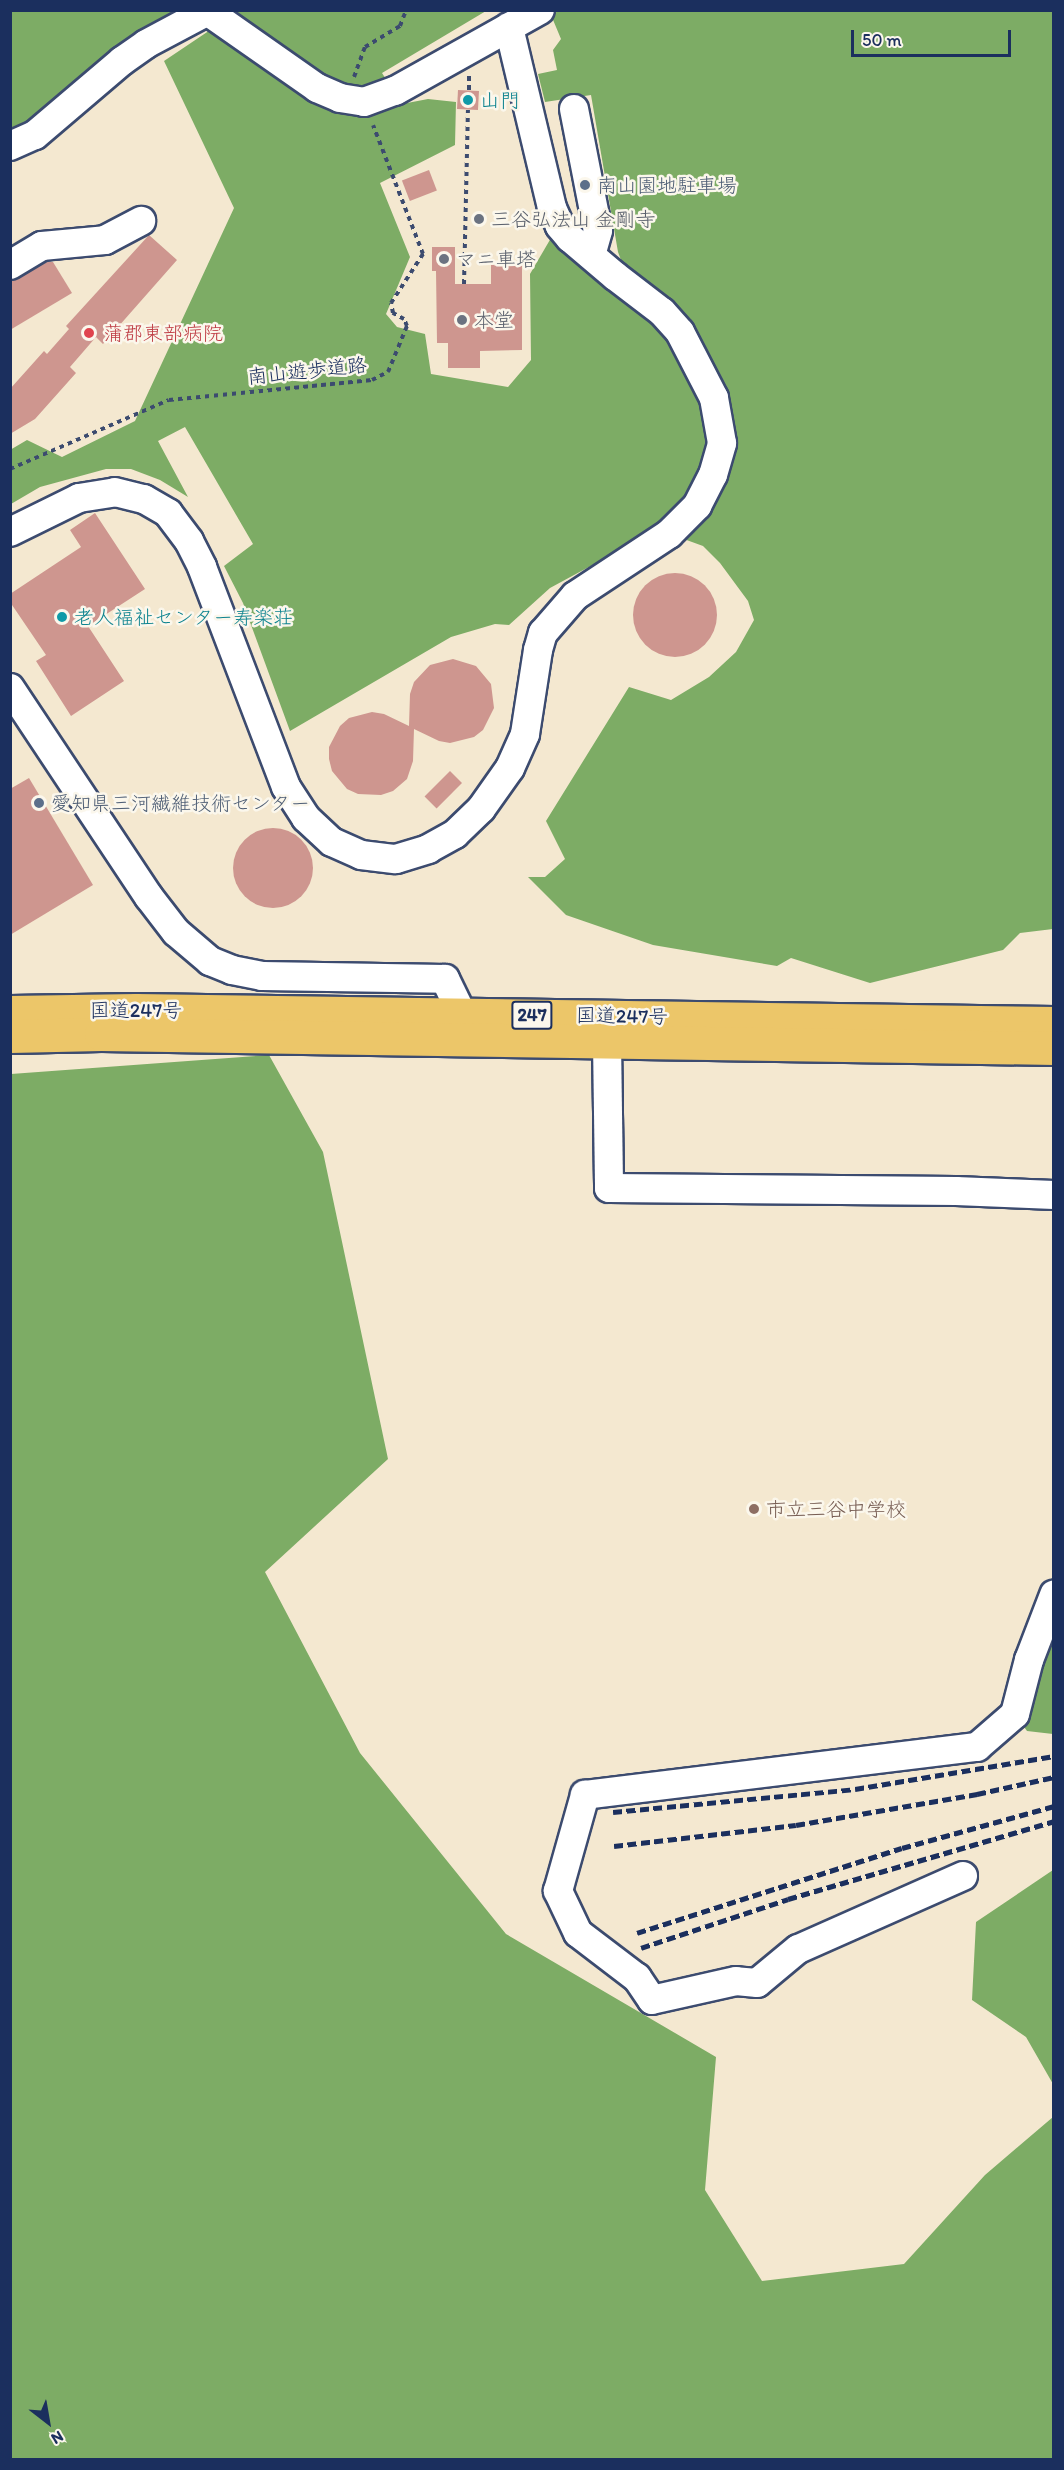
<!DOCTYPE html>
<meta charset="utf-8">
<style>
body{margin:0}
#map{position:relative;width:1064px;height:2470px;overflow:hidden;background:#f4e8d0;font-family:Itim,"Klee One",sans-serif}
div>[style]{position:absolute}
.forest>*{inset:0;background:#7dac65}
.building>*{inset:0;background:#ce968f;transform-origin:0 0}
.round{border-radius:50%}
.path>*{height:4px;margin-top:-2px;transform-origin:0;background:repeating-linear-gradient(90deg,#3c4b6f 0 4.5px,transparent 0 9px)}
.roads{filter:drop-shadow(2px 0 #3c4b6f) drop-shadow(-2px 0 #3c4b6f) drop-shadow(0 2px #3c4b6f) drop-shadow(0 -2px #3c4b6f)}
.minor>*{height:28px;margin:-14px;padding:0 14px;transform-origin:14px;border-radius:14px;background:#fff}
.highway>*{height:33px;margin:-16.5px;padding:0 16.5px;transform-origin:16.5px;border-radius:16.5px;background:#ecc669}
.rail>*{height:4.5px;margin-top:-2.25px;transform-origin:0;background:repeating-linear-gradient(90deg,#1b2f5e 0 9px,transparent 0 13.5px)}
.dots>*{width:16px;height:16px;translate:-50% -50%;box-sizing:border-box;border:3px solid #fbf7ec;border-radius:50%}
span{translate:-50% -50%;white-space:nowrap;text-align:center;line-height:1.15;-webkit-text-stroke:5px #fbf7ec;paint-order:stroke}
.shield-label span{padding:2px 4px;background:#fbf7ec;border:2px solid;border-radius:4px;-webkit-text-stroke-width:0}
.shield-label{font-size:18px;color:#1b2f5e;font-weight:700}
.culture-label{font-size:20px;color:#0d838f}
.left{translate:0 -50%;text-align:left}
.service-label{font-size:20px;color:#4e5e75}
.worship-label{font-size:20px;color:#5b616d}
.health-label{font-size:20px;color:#be3a42}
.street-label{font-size:20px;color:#1b2f5e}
.education-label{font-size:20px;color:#785e54}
.frame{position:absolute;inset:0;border:12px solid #1b2f5e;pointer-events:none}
.north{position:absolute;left:18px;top:2392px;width:60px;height:60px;-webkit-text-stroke:4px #fbf7ec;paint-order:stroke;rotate:149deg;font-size:16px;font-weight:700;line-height:24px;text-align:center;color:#1b2f5e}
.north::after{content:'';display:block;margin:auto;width:21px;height:27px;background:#1b2f5e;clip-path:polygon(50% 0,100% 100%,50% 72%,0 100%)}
.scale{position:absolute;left:851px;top:30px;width:160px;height:27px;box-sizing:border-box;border:3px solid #1b2f5e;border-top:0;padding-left:8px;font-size:18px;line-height:21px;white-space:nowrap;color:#1b2f5e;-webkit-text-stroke:4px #fbf7ec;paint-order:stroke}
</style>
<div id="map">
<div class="forest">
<i style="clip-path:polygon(235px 10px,486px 11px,382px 73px,402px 104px,428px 99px,456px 102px,455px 145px,380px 183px,410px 257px,386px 314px,397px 327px,425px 334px,431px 374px,508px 387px,531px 360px,530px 274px,551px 238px,564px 253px,603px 286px,647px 313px,665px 333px,695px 392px,709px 434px,699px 474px,691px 496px,669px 516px,622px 549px,550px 588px,509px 625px,495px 624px,451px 637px,290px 731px,243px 603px,224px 566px,253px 544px,185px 427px,158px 441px,188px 497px,160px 480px,131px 469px,106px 469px,40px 487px,11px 504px,10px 450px,27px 440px,62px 457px,135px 421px,234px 208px,164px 61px,237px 12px)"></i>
<i style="clip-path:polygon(560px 10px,1053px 11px,1053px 929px,1020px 933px,1003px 950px,870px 983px,791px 958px,777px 966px,653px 945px,566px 915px,528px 877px,545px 877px,565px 859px,546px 821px,629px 687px,671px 700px,709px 677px,736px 652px,754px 620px,748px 601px,720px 563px,703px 546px,681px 538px,708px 516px,725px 481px,734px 434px,624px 268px,618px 252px,591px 95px,545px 102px,538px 74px,557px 70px,553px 50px,561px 39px,551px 15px)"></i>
<i style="clip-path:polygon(11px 11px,186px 11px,136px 33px,11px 134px)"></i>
<i style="clip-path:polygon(269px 1055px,323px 1152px,388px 1459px,265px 1572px,360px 1753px,506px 1934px,716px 2057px,705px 2190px,762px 2281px,904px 2264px,985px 2175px,1053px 2117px,1053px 2459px,11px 2459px,11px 1074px)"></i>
<i style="clip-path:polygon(1053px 1595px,1053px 1734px,1027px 1731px,1015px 1714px)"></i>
<i style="clip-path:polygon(1053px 1870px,1053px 2084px,1026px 2037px,972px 2000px,976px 1922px)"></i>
</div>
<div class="building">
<i style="left:458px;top:90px;width:21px;height:19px;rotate:3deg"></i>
<i style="left:429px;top:170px;width:22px;height:29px;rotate:69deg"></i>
<i style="clip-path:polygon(149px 235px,177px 260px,103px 344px,96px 337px,70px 367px,76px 373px,35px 419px,10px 434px,10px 389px,44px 351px,47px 354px,69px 329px,66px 326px)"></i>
<i style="clip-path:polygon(432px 247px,455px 247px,455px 284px,491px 284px,491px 265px,522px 264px,522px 350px,480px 351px,480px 368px,448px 368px,448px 343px,437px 343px,436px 271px,432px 271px)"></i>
<i style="clip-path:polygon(47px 262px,53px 262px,72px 293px,10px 330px,10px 281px)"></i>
<i style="clip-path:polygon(95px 513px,145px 589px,88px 626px,124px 681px,71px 716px,36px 661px,46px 655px,10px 602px,10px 594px,81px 547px,70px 530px)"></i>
<i class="round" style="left:633px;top:573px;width:84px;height:84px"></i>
<i style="clip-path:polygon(453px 659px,476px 666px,491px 684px,494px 708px,483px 730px,474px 737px,450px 743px,439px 741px,414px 729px,413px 761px,407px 779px,393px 791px,381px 795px,358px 794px,347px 789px,332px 771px,329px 759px,329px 747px,340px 726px,349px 718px,372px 712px,384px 714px,409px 726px,410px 694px,414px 682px,430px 665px)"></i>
<i style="left:450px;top:771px;width:17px;height:36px;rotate:45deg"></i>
<i style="clip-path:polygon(29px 778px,93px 885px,10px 935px,10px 789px)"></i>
<i class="round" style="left:233px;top:828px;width:80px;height:80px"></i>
</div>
<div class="path">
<i style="left:354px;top:77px;width:32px;rotate:-70deg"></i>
<i style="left:365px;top:47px;width:41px;rotate:-31deg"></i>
<i style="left:400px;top:26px;width:17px;rotate:-69deg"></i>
<i style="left:469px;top:90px;width:14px;rotate:-90deg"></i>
<i style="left:464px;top:284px;width:174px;rotate:-88.7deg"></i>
<i style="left:10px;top:469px;width:173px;rotate:-23.5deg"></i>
<i style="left:169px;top:400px;width:204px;rotate:-5.6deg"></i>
<i style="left:372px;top:380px;width:18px;rotate:-27deg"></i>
<i style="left:388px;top:372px;width:50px;rotate:-67.6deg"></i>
<i style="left:407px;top:326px;width:8px;rotate:-113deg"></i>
<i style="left:404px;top:319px;width:13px;rotate:-151deg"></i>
<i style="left:393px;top:313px;width:10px;rotate:-101deg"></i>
<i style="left:391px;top:303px;width:59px;rotate:-56.9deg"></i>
<i style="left:423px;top:254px;width:138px;rotate:-111.2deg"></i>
</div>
<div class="roads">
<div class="minor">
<i style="left:210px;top:13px;width:131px;rotate:35deg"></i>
<i style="left:317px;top:88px;width:25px;rotate:23deg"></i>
<i style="left:340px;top:98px;width:24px;rotate:9deg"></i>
<i style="left:364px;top:102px;width:33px;rotate:-20deg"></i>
<i style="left:395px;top:91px;width:166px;rotate:-29.2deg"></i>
<i style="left:574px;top:109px;width:124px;rotate:78.9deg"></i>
<i style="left:598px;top:231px;width:25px;rotate:106deg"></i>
<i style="left:10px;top:146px;width:27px;rotate:-24deg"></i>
<i style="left:35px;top:135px;width:114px;rotate:-40.4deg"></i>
<i style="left:122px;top:61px;width:29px;rotate:-35deg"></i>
<i style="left:146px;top:44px;width:72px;rotate:-28deg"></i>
<i style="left:10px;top:265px;width:37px;rotate:-31deg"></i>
<i style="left:42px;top:246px;width:63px;rotate:-5.4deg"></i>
<i style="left:105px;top:240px;width:41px;rotate:-27.8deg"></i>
<i style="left:10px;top:532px;width:77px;rotate:-26.2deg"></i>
<i style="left:79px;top:498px;width:36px;rotate:-9deg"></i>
<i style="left:115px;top:492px;width:30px;rotate:14deg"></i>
<i style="left:144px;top:499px;width:28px;rotate:30deg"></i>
<i style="left:168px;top:513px;width:35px;rotate:53deg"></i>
<i style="left:189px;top:541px;width:29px;rotate:63deg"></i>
<i style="left:202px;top:567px;width:235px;rotate:69.1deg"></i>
<i style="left:286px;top:787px;width:37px;rotate:57deg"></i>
<i style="left:306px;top:818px;width:35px;rotate:43deg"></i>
<i style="left:332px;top:842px;width:32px;rotate:24deg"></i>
<i style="left:361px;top:855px;width:35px;rotate:7deg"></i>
<i style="left:396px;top:859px;width:34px;rotate:-17deg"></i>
<i style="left:428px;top:849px;width:31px;rotate:-29deg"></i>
<i style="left:455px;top:834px;width:36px;rotate:-44deg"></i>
<i style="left:481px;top:809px;width:50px;rotate:-54.7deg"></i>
<i style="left:510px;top:768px;width:37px;rotate:-66deg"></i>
<i style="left:525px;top:734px;width:85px;rotate:-81.2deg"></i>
<i style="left:538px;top:650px;width:18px;rotate:-74deg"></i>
<i style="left:543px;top:633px;width:49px;rotate:-49.1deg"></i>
<i style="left:575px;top:596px;width:113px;rotate:-33.4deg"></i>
<i style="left:669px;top:534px;width:40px;rotate:-45deg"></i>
<i style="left:697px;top:506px;width:35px;rotate:-63deg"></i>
<i style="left:713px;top:475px;width:33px;rotate:-74deg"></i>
<i style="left:722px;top:443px;width:46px;rotate:-100.1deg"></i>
<i style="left:714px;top:398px;width:74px;rotate:-117.3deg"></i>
<i style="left:680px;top:332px;width:27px;rotate:-132deg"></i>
<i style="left:662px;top:312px;width:59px;rotate:-142.5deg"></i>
<i style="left:615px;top:276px;width:59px;rotate:-139.8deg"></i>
<i style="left:570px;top:238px;width:16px;rotate:-130deg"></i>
<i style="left:560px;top:226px;width:20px;rotate:-114deg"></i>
<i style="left:552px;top:208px;width:186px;rotate:-103.4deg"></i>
<i style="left:10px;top:688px;width:251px;rotate:56.4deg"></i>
<i style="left:149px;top:897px;width:44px;rotate:52.4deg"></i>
<i style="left:176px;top:932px;width:45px;rotate:40.5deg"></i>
<i style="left:210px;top:961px;width:24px;rotate:22deg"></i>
<i style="left:232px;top:970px;width:31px;rotate:11deg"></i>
<i style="left:262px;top:976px;width:183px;rotate:0.9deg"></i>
<i style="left:445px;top:979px;width:39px;rotate:64deg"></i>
<i style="left:607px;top:1041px;width:147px;rotate:89.2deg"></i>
<i style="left:609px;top:1188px;width:347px;rotate:0.5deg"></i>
<i style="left:956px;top:1191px;width:98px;rotate:2.3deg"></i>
<i style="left:963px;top:1876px;width:180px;rotate:156.1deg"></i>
<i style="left:798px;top:1949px;width:53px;rotate:140.3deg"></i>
<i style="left:757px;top:1983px;width:21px;rotate:-175deg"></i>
<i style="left:736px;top:1981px;width:86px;rotate:167.3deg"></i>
<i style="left:652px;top:2000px;width:27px;rotate:-124deg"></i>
<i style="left:637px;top:1978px;width:74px;rotate:-142.7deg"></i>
<i style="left:578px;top:1933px;width:47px;rotate:-115.5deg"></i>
<i style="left:558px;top:1891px;width:100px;rotate:-74.3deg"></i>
<i style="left:585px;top:1795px;width:395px;rotate:-7deg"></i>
<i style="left:977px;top:1747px;width:50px;rotate:-41deg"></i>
<i style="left:1015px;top:1714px;width:56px;rotate:-75.5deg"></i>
<i style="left:1029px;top:1660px;width:70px;rotate:-69deg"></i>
</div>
<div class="highway">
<i style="left:10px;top:1012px;width:126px;rotate:-0.9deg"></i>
<i style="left:136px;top:1010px;width:918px;rotate:0.81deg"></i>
<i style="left:10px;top:1036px;width:91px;rotate:-1.3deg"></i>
<i style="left:101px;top:1034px;width:953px;rotate:0.84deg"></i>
</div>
</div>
<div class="rail">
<i style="left:613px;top:1812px;width:243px;rotate:-5.4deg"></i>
<i style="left:855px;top:1789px;width:202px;rotate:-9.4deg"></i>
<i style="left:614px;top:1846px;width:183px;rotate:-6.6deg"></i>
<i style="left:796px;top:1825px;width:184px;rotate:-9.7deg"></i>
<i style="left:977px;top:1794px;width:79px;rotate:-12.4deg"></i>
<i style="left:637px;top:1933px;width:278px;rotate:-17.8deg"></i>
<i style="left:902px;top:1848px;width:158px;rotate:-15.4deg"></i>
<i style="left:641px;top:1948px;width:155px;rotate:-18.4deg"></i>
<i style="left:788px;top:1899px;width:277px;rotate:-16.3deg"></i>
</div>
<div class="dots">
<i style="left:468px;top:100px;background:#0f9aa8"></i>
<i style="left:585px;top:185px;background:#5c6f8a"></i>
<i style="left:479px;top:219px;background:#6b7280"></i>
<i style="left:444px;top:259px;background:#6b7280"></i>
<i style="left:462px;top:320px;background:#6b7280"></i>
<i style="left:89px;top:333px;background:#e0444e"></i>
<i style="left:62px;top:617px;background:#0f9aa8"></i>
<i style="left:39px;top:803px;background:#5c6f8a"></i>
<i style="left:754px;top:1509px;background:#8d6e63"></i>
</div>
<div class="shield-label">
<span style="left:532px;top:1015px">247</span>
</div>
<div class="culture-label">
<span class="left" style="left:480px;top:100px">山門</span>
<span class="left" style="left:74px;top:617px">老人福祉センター寿楽荘</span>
</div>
<div class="service-label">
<span class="left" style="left:597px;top:185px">南山園地駐車場</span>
<span class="left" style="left:51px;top:803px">愛知県三河繊維技術センター</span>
</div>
<div class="worship-label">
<span class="left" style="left:491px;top:219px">三谷弘法山 金剛寺</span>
<span class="left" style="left:456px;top:259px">マニ車塔</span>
<span class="left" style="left:474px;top:320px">本堂</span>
</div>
<div class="health-label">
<span class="left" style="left:103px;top:333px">蒲郡東部病院</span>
</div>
<div class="street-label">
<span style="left:307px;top:371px;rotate:-6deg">南山遊歩道路</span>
<span style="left:136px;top:1010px">国道247号</span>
<span style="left:622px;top:1016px;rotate:1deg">国道247号</span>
</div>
<div class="education-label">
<span class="left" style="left:766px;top:1509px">市立三谷中学校</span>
</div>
<div class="frame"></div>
<div class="north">N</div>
<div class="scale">50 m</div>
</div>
